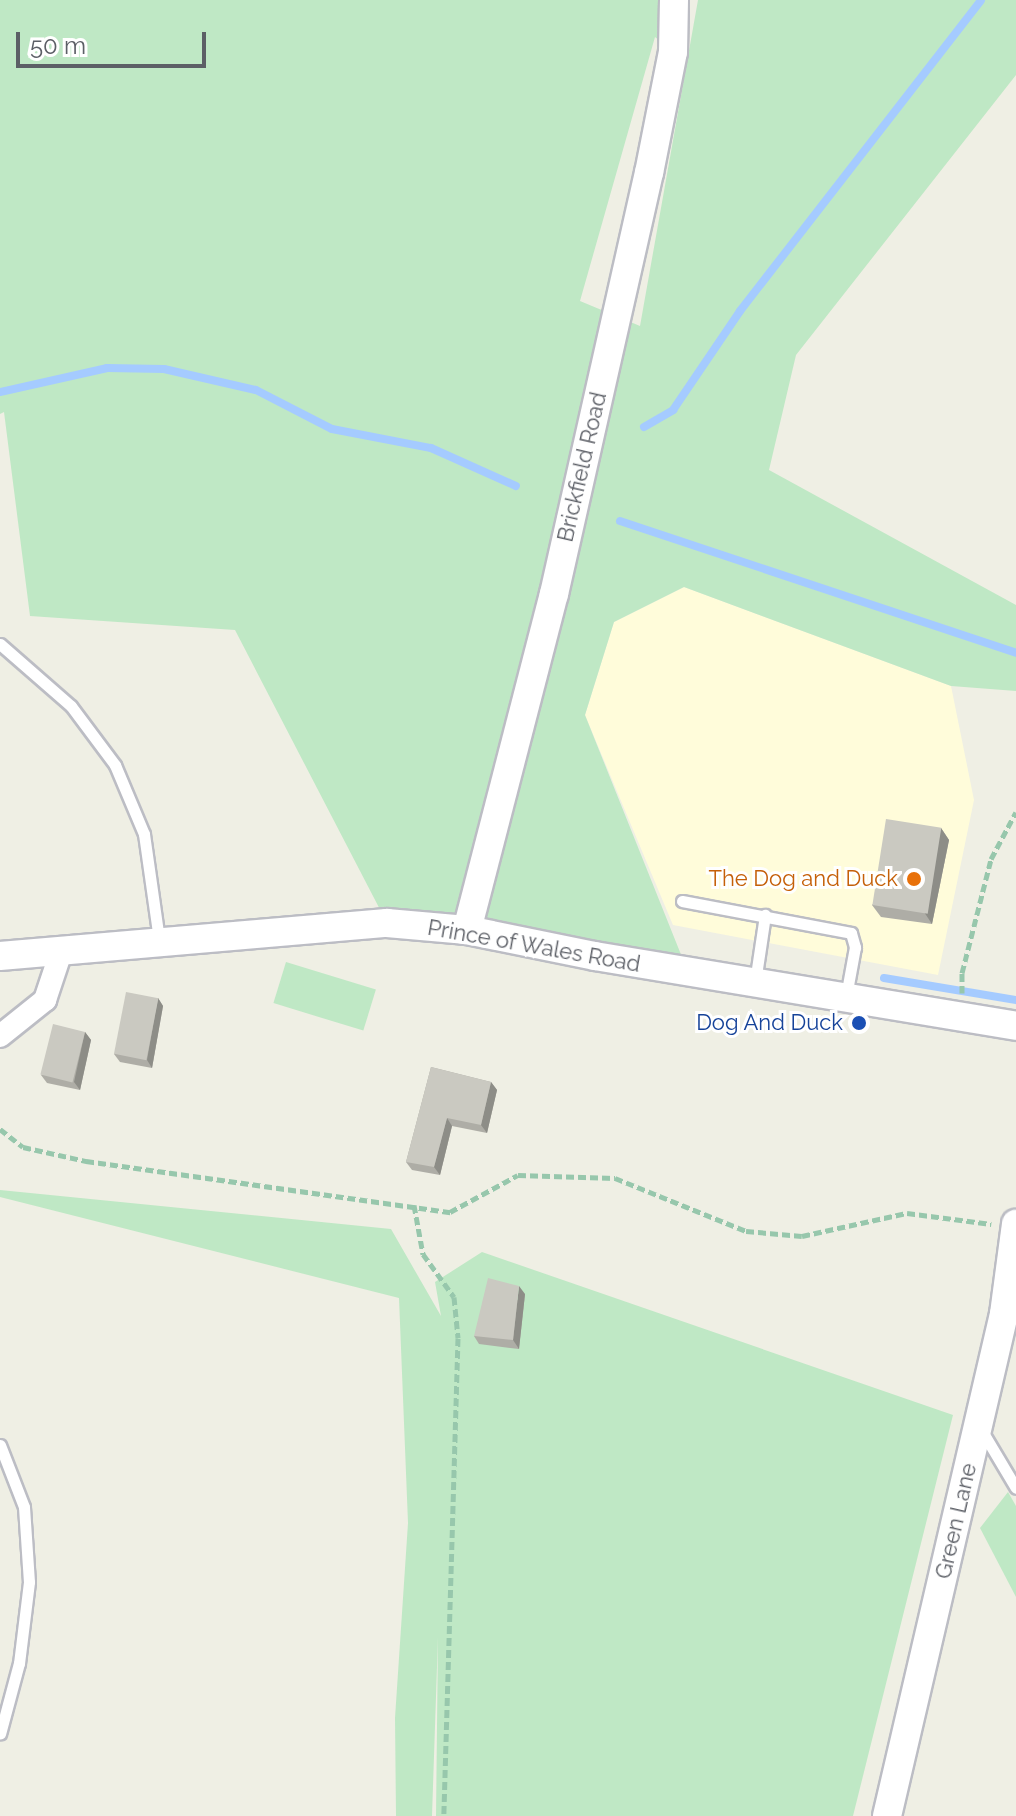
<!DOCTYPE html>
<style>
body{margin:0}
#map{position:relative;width:1016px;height:1816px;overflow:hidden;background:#efefe4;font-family:Raleway,sans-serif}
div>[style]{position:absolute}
.commercial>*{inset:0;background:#fffcda}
.green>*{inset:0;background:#bfe8c5;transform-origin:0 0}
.stream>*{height:8px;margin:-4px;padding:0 4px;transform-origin:4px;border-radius:4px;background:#a5cbff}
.path>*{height:5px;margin-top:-2.5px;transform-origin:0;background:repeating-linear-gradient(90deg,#97c7ac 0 8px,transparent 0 12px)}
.roads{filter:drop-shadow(2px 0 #bcbdc4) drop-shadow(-2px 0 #bcbdc4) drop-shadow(0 2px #bcbdc4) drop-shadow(0 -2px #bcbdc4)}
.service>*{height:11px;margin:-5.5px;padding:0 5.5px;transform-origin:5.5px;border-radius:5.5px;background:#fff}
.minor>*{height:22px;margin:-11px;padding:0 11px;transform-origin:11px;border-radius:11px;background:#fff}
.tertiary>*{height:28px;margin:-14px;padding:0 14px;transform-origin:14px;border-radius:14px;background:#fff}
.wall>*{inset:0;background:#aeada6}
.shaded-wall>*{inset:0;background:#8d8d87}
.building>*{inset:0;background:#cac9c1;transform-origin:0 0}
.dots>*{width:22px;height:22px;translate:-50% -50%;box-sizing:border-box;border:4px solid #fff;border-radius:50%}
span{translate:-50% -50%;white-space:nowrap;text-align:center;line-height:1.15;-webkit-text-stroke:6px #fff;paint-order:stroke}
.street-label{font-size:22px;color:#5c5f66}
.food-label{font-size:22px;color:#c56008}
.right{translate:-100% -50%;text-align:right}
.transit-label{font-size:22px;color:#164399}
.scale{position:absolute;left:16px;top:32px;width:190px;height:36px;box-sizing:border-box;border:4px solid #5c5f66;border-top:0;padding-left:10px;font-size:24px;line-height:28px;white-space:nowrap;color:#5c5f66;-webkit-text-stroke:6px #fff;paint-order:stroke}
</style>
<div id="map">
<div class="commercial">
<i style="clip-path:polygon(684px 587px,951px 686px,974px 800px,938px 975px,673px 925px,585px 715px,614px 622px)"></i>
</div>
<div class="green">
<i style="clip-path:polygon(0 0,674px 0,673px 52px,655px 37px,580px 301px,640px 326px,698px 0,1016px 0,1016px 75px,796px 355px,769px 470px,1016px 605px,1016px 691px,951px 686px,684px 587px,614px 622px,585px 715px,688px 972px,387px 923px,235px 630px,30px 616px,4px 412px,0 414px)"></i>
<i style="left:286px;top:962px;width:94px;height:43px;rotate:17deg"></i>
<i style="clip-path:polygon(0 1190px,391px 1229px,441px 1316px,435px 1282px,482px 1252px,953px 1415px,853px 1816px,436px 1816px,438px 1637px,432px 1816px,396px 1816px,395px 1718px,408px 1523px,399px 1298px,0 1197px)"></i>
<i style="clip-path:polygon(1008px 1492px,1016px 1506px,1016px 1597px,980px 1528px)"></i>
</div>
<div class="stream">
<i style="left:0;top:392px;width:110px;rotate:-12.6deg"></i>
<i style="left:107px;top:368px;width:57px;rotate:1deg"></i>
<i style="left:164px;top:369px;width:94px;rotate:12.9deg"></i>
<i style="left:256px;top:390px;width:85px;rotate:27.2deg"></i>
<i style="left:332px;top:429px;width:101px;rotate:10.9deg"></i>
<i style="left:431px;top:448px;width:93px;rotate:24.1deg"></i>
<i style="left:644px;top:427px;width:34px;rotate:-30deg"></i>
<i style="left:673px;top:410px;width:120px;rotate:-55.9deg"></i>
<i style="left:740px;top:311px;width:393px;rotate:-52.2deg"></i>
<i style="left:620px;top:521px;width:417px;rotate:18.4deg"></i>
<i style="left:884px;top:978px;width:134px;rotate:9.5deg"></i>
</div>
<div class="path">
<i style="left:962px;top:993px;width:20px;rotate:-90deg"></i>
<i style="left:962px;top:973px;width:118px;rotate:-75.7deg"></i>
<i style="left:991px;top:859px;width:53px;rotate:-62deg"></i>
<i style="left:0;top:1129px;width:29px;rotate:38deg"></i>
<i style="left:23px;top:1147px;width:65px;rotate:12.5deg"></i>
<i style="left:86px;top:1161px;width:368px;rotate:8deg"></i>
<i style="left:450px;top:1212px;width:77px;rotate:-28.6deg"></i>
<i style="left:518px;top:1175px;width:97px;rotate:1.8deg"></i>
<i style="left:615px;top:1178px;width:141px;rotate:22deg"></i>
<i style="left:746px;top:1231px;width:56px;rotate:5.1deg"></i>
<i style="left:802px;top:1236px;width:107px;rotate:-12.4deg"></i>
<i style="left:907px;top:1213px;width:85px;rotate:7.5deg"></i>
<i style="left:414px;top:1205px;width:50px;rotate:79.6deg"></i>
<i style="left:423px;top:1254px;width:53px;rotate:54.2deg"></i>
<i style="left:454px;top:1297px;width:41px;rotate:84.4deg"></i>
<i style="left:458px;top:1338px;width:478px;rotate:91.7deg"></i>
</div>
<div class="roads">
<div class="service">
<i style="left:0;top:644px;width:94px;rotate:41.1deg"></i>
<i style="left:71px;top:706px;width:74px;rotate:53.3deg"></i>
<i style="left:115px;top:765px;width:75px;rotate:67.2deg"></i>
<i style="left:144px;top:834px;width:106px;rotate:81.9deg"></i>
<i style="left:682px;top:901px;width:172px;rotate:10.7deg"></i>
<i style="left:851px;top:933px;width:15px;rotate:74deg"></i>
<i style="left:855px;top:947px;width:50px;rotate:100.4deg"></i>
<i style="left:755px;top:982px;width:68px;rotate:-81.5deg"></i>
<i style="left:982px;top:1431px;width:66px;rotate:59.2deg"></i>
<i style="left:0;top:1445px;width:66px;rotate:68.8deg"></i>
<i style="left:24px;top:1507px;width:75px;rotate:86.2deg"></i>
<i style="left:29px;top:1582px;width:82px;rotate:97deg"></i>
<i style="left:19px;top:1663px;width:73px;rotate:105deg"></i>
</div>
<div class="minor">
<i style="left:0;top:1036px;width:58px;rotate:-38.7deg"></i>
<i style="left:45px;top:1000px;width:51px;rotate:-71.6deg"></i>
</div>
<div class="tertiary">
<i style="left:467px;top:930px;width:347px;rotate:-75.5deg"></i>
<i style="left:554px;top:594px;width:432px;rotate:-77.3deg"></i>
<i style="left:649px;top:173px;width:123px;rotate:-78.8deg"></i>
<i style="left:673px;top:52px;width:52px;rotate:-88.9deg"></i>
<i style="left:0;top:956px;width:388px;rotate:-4.9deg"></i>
<i style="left:387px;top:923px;width:80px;rotate:5deg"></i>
<i style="left:467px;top:930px;width:131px;rotate:11.5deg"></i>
<i style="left:595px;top:956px;width:427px;rotate:9.4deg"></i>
<i style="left:887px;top:1816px;width:515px;rotate:-76.88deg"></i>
<i style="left:1004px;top:1314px;width:91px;rotate:-82.4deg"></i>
</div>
</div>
<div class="wall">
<i style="clip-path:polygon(941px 828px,949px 840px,932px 924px,881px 917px,872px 905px)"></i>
<i style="clip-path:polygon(158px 998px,163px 1006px,152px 1068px,120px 1062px,114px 1054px)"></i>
<i style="clip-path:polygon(85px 1032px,91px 1040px,80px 1090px,47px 1083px,41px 1075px)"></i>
<i style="clip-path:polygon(431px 1067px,491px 1082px,497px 1090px,487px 1133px,452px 1126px,440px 1175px,412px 1170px,406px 1162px)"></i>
<i style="clip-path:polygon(525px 1294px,519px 1349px,479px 1344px,474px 1336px)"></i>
</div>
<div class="shaded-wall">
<i style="clip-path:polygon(941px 828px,949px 840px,932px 924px,924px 912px)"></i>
<i style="clip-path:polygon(158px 998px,163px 1006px,152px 1068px,147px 1060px)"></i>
<i style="clip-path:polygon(85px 1032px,91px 1040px,80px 1090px,74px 1082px)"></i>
<i style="clip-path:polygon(491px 1082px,497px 1090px,487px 1133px,481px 1125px)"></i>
<i style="clip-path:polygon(447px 1118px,452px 1126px,440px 1175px,434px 1167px)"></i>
<i style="clip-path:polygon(519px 1286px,525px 1294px,519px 1349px,513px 1340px)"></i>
</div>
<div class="building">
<i style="left:886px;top:819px;width:56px;height:87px;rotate:9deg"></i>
<i style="left:126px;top:992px;width:33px;height:63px;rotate:11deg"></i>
<i style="left:53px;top:1024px;width:33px;height:52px;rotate:14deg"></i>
<i style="clip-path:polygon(431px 1067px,491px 1082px,481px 1125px,447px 1118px,434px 1167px,406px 1162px)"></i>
<i style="clip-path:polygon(488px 1278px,519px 1286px,513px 1340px,474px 1336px)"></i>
</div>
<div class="dots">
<i style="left:914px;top:879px;background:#e8710a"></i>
<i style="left:859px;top:1023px;background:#1a4fb4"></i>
</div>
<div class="street-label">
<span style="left:582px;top:467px;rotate:-77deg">Brickfield Road</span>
<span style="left:534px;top:946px;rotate:10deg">Prince of Wales Road</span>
<span style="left:956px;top:1521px;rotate:-77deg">Green Lane</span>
</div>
<div class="food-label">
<span class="right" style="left:898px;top:879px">The Dog and Duck</span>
</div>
<div class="transit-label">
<span class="right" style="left:843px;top:1023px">Dog And Duck</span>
</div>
<div class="scale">50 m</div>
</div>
